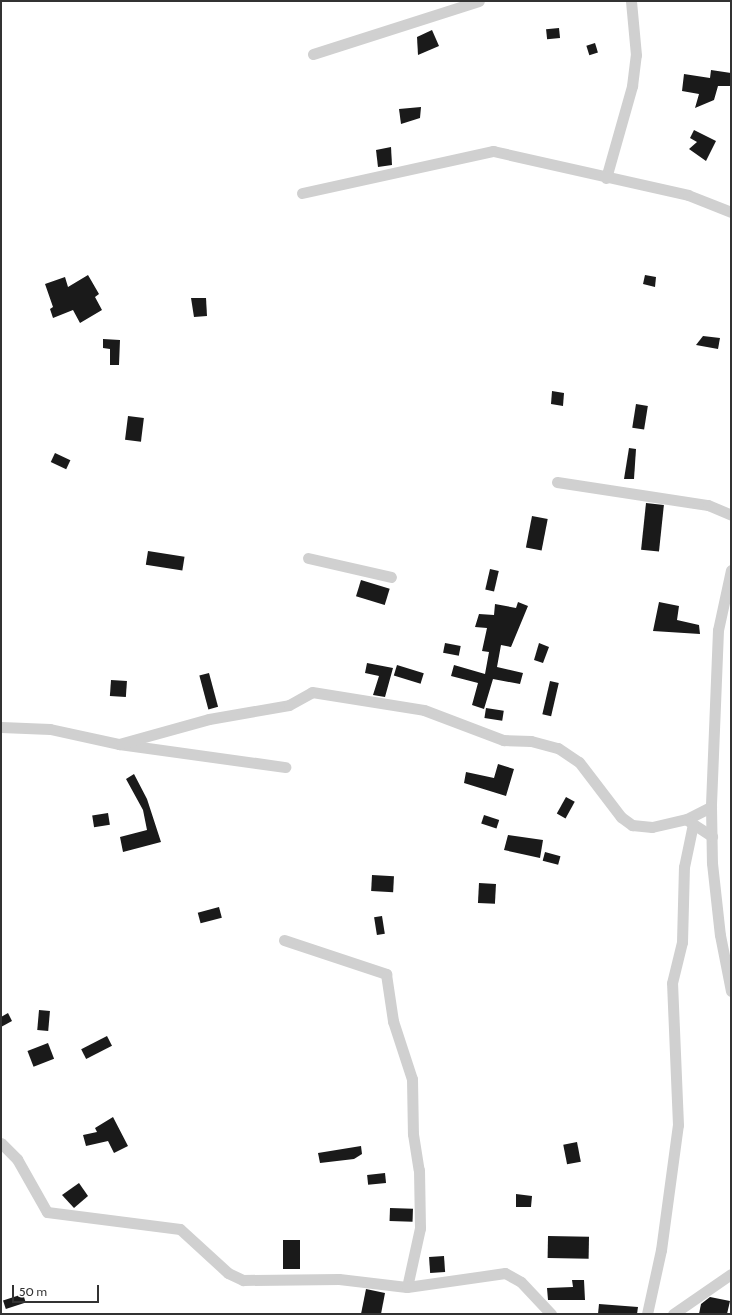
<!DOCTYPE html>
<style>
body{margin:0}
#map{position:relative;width:732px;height:1315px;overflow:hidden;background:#fff;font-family:Cabin,sans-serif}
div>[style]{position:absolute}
.building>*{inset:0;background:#1a1a1a;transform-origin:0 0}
.minor>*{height:11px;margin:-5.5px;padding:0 5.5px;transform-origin:5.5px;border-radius:5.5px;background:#d0d0d0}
span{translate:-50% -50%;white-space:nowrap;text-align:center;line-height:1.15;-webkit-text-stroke:4px #fff;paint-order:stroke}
.frame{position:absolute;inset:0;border:2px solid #333;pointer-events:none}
.scale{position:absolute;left:12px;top:1285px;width:87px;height:18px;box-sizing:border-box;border:2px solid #333;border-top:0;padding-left:5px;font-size:12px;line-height:14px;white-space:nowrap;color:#333;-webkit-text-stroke:3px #fff;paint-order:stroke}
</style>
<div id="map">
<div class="building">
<i style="left:559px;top:28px;width:10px;height:13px;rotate:84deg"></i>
<i style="clip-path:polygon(432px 30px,439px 46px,418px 55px,417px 37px)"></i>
<i style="left:595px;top:43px;width:10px;height:9px;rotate:73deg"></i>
<i style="clip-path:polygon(711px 70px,731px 73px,730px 86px,718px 86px,714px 100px,695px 108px,699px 94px,682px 91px,684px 74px,710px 78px)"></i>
<i style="clip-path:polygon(421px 107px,420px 118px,401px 124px,399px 109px)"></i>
<i style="clip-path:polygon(694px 130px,716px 141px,706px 161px,689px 149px,697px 142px,690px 138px)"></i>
<i style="clip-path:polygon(391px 147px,392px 165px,378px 167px,376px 150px)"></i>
<i style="clip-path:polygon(88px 275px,99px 294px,95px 297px,102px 310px,80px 323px,73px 310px,53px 318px,50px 309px,53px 307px,45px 284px,65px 277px,68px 287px)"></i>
<i style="clip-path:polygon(645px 275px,656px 277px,655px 287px,643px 284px)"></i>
<i style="clip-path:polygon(191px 298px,206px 298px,207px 316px,194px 317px)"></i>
<i style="clip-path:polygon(703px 336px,720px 338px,718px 349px,696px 345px)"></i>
<i style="clip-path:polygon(103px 339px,120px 340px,119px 365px,110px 365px,110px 349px,103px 348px)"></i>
<i style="clip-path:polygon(552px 391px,564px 393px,563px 406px,551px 404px)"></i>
<i style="left:636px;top:404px;width:12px;height:24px;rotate:9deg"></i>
<i style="left:128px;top:416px;width:16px;height:24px;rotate:7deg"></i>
<i style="clip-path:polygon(629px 448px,636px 449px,634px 479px,624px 479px)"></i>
<i style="left:55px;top:453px;width:17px;height:10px;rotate:25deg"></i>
<i style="left:646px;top:503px;width:18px;height:47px;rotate:6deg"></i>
<i style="left:532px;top:516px;width:16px;height:32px;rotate:11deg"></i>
<i style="left:148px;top:551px;width:37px;height:14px;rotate:9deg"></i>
<i style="left:490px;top:569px;width:9px;height:21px;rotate:13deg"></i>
<i style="left:361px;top:580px;width:30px;height:17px;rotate:17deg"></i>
<i style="clip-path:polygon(518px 602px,528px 606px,511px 647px,501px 645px,497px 667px,523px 673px,520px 684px,493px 679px,484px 709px,472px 705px,478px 683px,451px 676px,454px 665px,485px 674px,489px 652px,482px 651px,487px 628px,475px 627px,479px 614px,494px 615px,495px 604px,516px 608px)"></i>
<i style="clip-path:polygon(659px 602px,679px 606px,677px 620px,699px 625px,700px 634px,653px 631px)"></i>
<i style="left:445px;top:643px;width:16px;height:10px;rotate:11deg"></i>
<i style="clip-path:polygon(539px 643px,549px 647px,543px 663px,534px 660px)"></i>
<i style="clip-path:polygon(367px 663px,393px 668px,385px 697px,373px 695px,379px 676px,365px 673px)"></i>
<i style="left:397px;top:665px;width:28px;height:11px;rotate:17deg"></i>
<i style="left:209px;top:673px;width:35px;height:10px;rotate:75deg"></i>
<i style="left:111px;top:680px;width:16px;height:16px;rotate:4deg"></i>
<i style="left:550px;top:681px;width:9px;height:34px;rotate:13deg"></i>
<i style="left:486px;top:708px;width:18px;height:10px;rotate:9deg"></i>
<i style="clip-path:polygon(498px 764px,514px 769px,506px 796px,464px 783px,466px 772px,494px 778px)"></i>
<i style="clip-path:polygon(134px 774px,147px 799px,161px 842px,123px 852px,120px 837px,147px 830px,143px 810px,126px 779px)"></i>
<i style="left:566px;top:797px;width:10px;height:19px;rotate:29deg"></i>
<i style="left:108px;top:813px;width:12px;height:16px;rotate:81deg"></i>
<i style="left:484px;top:815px;width:16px;height:9px;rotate:18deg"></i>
<i style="clip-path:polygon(508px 835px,543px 840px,540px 858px,504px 850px)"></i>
<i style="left:545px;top:852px;width:16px;height:9px;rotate:15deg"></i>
<i style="left:372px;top:875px;width:22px;height:16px;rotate:3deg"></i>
<i style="left:479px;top:883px;width:17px;height:20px;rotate:3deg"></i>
<i style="left:219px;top:907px;width:11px;height:22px;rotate:75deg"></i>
<i style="left:382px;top:916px;width:18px;height:8px;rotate:81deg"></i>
<i style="left:39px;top:1010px;width:11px;height:20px;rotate:5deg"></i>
<i style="clip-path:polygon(8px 1013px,12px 1021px,1px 1027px,1px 1017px)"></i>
<i style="left:107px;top:1036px;width:11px;height:29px;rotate:63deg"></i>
<i style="left:48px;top:1043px;width:17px;height:22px;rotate:69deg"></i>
<i style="clip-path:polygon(113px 1117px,128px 1146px,114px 1153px,108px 1141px,86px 1146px,83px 1135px,97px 1132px,95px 1128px)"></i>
<i style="left:577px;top:1142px;width:20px;height:14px;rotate:79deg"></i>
<i style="clip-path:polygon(361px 1146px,362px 1154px,354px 1159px,320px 1163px,318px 1153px)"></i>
<i style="left:385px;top:1173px;width:10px;height:18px;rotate:84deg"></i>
<i style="clip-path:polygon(79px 1183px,88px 1196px,74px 1208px,62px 1195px)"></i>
<i style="clip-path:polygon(516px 1194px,532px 1196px,531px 1207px,516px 1207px)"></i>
<i style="left:390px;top:1208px;width:23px;height:13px;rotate:2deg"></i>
<i style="left:548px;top:1236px;width:41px;height:22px;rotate:1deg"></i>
<i style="left:283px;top:1240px;width:17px;height:29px"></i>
<i style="left:444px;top:1256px;width:16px;height:15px;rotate:86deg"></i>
<i style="clip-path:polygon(572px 1280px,584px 1280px,585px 1300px,548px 1300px,547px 1288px,573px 1287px)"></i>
<i style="clip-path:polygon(366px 1289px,385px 1293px,381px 1314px,361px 1314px)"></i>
<i style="left:23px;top:1294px;width:9px;height:21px;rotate:72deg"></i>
<i style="clip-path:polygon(710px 1297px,730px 1301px,727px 1314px,699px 1314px,701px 1304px)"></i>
<i style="clip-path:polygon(599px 1304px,638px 1307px,637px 1314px,598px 1314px)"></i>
</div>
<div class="minor">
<i style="left:313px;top:54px;width:174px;rotate:-17.7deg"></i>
<i style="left:606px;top:178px;width:96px;rotate:-74.2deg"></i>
<i style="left:632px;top:86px;width:31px;rotate:-83deg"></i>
<i style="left:636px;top:55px;width:54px;rotate:-95.3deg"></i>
<i style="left:302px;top:193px;width:196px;rotate:-12.4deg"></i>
<i style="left:493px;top:151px;width:200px;rotate:12.7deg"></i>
<i style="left:688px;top:195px;width:46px;rotate:21.6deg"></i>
<i style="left:557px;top:482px;width:153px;rotate:8.7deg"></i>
<i style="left:708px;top:505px;width:25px;rotate:23deg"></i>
<i style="left:308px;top:558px;width:85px;rotate:12.9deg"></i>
<i style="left:731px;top:570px;width:61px;rotate:102.2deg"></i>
<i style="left:718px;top:630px;width:177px;rotate:92.3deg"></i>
<i style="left:711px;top:807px;width:56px;rotate:89deg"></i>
<i style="left:712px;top:863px;width:72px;rotate:83.7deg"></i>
<i style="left:720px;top:935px;width:57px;rotate:78.9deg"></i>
<i style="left:1px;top:727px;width:49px;rotate:2.3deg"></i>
<i style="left:50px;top:729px;width:71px;rotate:12.3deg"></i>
<i style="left:119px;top:744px;width:168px;rotate:7.9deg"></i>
<i style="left:119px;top:744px;width:93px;rotate:-15.5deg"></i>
<i style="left:209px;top:719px;width:81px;rotate:-9.9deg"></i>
<i style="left:289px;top:705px;width:26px;rotate:-29deg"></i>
<i style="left:312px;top:692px;width:113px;rotate:9.1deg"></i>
<i style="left:424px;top:710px;width:85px;rotate:20.8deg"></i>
<i style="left:503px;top:740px;width:28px;rotate:2deg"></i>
<i style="left:531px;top:741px;width:28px;rotate:15deg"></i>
<i style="left:558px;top:748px;width:25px;rotate:34deg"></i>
<i style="left:579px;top:762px;width:69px;rotate:52.6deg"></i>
<i style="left:621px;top:817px;width:14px;rotate:36deg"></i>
<i style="left:632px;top:825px;width:20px;rotate:6deg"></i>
<i style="left:652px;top:827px;width:36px;rotate:-13deg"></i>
<i style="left:687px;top:819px;width:27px;rotate:-27deg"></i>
<i style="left:687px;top:820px;width:30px;rotate:33deg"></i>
<i style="left:284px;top:940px;width:108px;rotate:18.4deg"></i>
<i style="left:386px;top:974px;width:48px;rotate:81.5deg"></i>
<i style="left:393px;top:1021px;width:61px;rotate:71.9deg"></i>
<i style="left:412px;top:1079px;width:55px;rotate:89deg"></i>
<i style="left:413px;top:1134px;width:36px;rotate:81deg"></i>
<i style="left:419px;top:1170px;width:58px;rotate:89deg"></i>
<i style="left:420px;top:1228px;width:60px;rotate:102.4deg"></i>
<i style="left:1px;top:1143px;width:23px;rotate:45deg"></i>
<i style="left:17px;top:1159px;width:61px;rotate:60.5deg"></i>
<i style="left:47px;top:1212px;width:134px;rotate:7.3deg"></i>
<i style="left:180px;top:1229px;width:65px;rotate:42.5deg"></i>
<i style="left:228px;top:1273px;width:17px;rotate:25deg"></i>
<i style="left:243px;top:1280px;width:96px;rotate:-0.6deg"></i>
<i style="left:339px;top:1279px;width:68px;rotate:6.7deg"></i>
<i style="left:407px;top:1287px;width:99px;rotate:-8.1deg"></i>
<i style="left:505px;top:1273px;width:18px;rotate:29deg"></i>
<i style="left:521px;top:1282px;width:44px;rotate:46.8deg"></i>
<i style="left:647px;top:1314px;width:66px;rotate:-77.7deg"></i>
<i style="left:661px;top:1250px;width:126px;rotate:-82.3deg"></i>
<i style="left:678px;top:1125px;width:142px;rotate:-92.4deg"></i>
<i style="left:672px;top:983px;width:42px;rotate:-76.3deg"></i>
<i style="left:682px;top:942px;width:75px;rotate:-88.5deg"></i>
<i style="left:684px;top:867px;width:44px;rotate:-78.2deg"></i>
<i style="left:673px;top:1314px;width:70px;rotate:-34.6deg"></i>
</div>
<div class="frame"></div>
<div class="scale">50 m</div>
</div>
